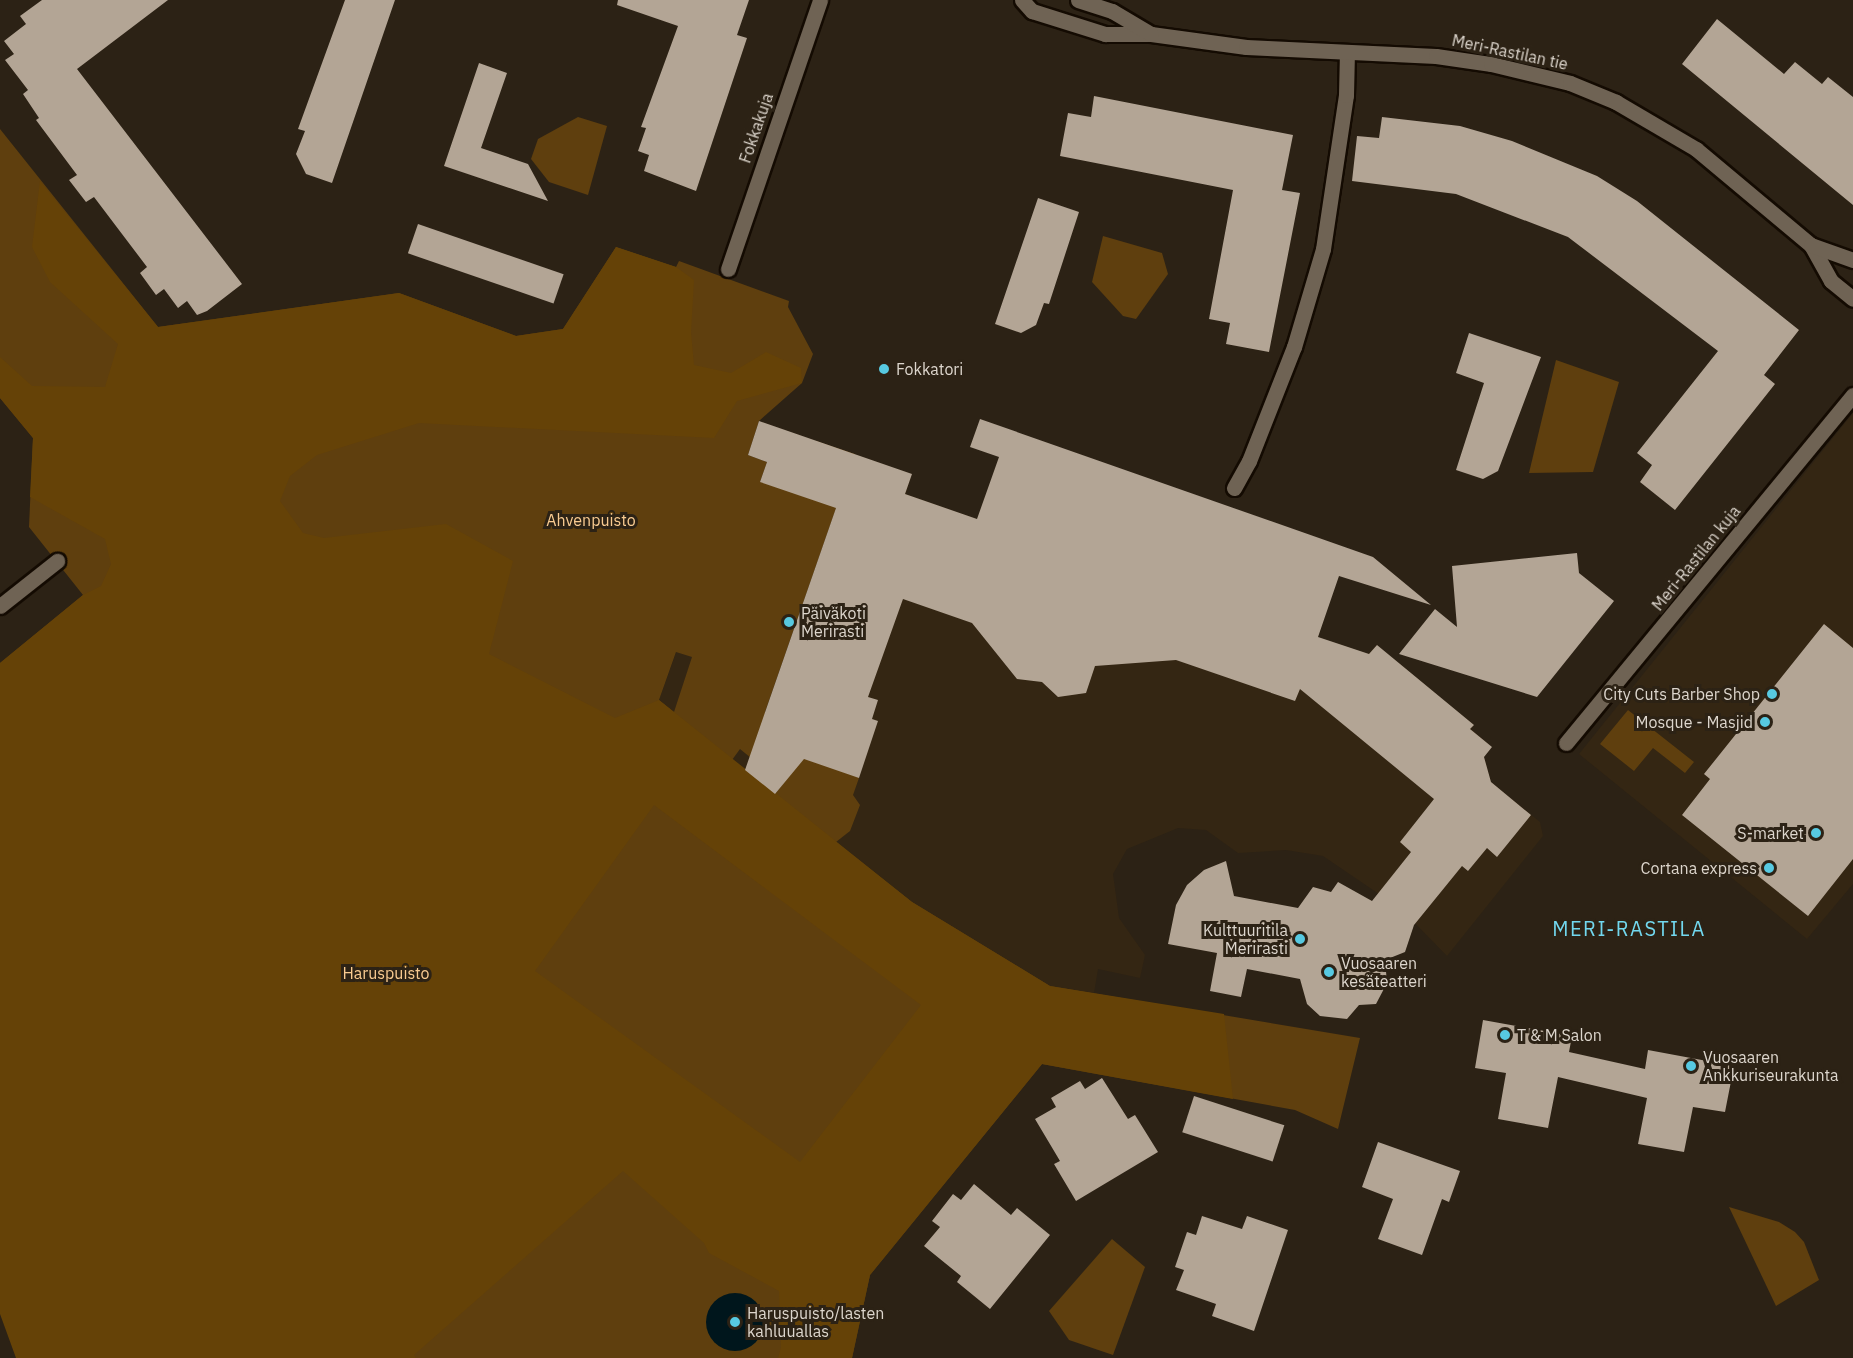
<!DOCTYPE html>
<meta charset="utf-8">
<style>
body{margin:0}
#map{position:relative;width:1853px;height:1358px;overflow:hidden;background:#2c2215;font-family:"IBM Plex Sans",sans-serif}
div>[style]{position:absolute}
.built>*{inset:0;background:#342613}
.green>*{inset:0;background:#5f3f0e}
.forest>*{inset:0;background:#654207}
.water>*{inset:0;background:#00161c}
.round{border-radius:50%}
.building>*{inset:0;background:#b3a595;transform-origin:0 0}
.roads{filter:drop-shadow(2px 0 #140b02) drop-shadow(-2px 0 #140b02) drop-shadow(0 2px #140b02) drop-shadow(0 -2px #140b02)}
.service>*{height:15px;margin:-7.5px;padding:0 7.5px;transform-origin:7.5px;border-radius:7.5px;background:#6f6354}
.minor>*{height:15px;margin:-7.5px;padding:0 7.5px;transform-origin:7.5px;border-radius:7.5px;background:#6f6354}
.tertiary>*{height:15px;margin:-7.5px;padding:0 7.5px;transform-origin:7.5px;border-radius:7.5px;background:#6f6354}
.dots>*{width:16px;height:16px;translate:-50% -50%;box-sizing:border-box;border:3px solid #2c2215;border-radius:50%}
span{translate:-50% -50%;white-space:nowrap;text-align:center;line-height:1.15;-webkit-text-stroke:6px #2c2215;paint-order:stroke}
.street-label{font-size:16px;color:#ddd6cd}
.poi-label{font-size:16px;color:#ddd6cd}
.left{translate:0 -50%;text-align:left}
.right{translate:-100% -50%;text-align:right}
.park-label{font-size:16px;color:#f9cb91}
.quarter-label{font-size:20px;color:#72d8ef;letter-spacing:1.5px}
</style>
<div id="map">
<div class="built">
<i style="clip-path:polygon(1853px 413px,1853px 884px,1807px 939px,1579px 754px)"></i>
<i style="clip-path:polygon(759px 421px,912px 474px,906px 494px,977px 519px,984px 500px,1324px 619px,1314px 649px,1333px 649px,1338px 644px,1368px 654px,1377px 645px,1474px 725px,1471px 729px,1492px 747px,1484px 757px,1491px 782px,1540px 822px,1543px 836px,1447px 956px,1401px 909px,1323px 856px,1286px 850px,1238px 853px,1206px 830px,1178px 828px,1127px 849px,1113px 874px,1119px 918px,1145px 955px,1140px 978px,1098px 969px,1094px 993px,1050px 986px,912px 902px,659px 700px)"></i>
</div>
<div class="green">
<i style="clip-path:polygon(578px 117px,607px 126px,588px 195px,549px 182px,531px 159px,538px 139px)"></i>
<i style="clip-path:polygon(evenodd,0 129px,158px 327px,399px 293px,516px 336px,563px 329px,616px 247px,676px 267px,679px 261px,789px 301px,788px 307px,813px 354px,802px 383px,759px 421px,748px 455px,767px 462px,760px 482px,816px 441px,855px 454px,765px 712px,859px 778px,853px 795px,860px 805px,850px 831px,836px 842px,912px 902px,1050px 986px,1360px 1038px,1338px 1129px,1295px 1110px,1042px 1064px,870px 1275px,852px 1358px,16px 1358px,0 663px,83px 595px,29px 527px,33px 438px,0 398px,0 129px,676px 652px,692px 657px,674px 712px,659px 700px,676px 652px,0 129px,740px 749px,783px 784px,775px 794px,732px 760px,740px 749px)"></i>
<i style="clip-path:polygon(1103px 236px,1162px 253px,1168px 274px,1136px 319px,1123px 316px,1092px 282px)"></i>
<i style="clip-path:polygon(1556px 360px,1619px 382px,1593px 472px,1529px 473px)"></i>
<i style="clip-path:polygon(1628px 710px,1694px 762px,1685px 773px,1653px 748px,1634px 771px,1600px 744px)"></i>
<i style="clip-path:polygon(1729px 1207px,1779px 1222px,1795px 1232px,1804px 1242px,1819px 1280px,1776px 1306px)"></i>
<i style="clip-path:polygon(1112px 1239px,1145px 1267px,1113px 1355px,1069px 1340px,1049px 1311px)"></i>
</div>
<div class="forest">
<i style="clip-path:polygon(evenodd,40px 181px,158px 327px,399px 293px,516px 336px,563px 329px,616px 247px,676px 267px,694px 280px,691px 332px,694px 365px,731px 373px,766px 352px,801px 368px,802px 383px,737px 401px,714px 438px,419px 423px,317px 455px,290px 476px,280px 501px,303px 533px,324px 538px,446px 524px,513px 561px,489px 654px,615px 718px,659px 700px,912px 902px,1050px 986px,1224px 1014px,1233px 1099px,1042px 1064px,870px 1275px,852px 1358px,778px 1358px,781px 1347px,779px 1291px,709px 1253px,704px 1243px,623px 1171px,414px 1355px,416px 1358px,16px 1358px,0 1314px,0 663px,83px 595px,101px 586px,111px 564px,105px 539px,30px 497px,33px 438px,0 398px,0 357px,32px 386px,105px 387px,118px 344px,50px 282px,32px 247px,40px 181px,654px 805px,921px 1005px,800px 1162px,535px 971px,654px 805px)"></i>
</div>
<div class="water">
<i class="round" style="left:706px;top:1293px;width:58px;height:58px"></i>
</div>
<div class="building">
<i style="clip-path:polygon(42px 0,168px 0,77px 69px,242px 284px,207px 311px,197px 315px,187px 301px,178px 308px,164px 289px,156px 295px,140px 273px,147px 267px,94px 197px,86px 202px,69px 180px,77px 175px,36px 120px,39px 118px,23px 94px,28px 90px,5px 60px,14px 54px,4px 41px,26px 24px,20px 16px)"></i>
<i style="clip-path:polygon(345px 0,395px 0,332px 183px,306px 174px,296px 154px,305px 131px,298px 129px)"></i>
<i style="clip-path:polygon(618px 0,749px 0,737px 35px,747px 38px,696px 191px,644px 171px,649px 155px,638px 151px,646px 128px,641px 127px,678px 26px,617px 5px)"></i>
<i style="clip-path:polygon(1717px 19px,1784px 74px,1795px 62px,1822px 84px,1828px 77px,1853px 97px,1853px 205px,1682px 64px)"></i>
<i style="clip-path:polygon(479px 63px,507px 73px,481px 148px,528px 164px,548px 201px,444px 166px)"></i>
<i style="clip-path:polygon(1094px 96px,1293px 135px,1282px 190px,1300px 193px,1269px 352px,1226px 344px,1230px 323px,1209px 319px,1233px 190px,1060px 156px,1068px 113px,1091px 117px)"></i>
<i style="clip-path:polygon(1382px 117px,1460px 126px,1512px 141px,1597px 176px,1637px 201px,1799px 330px,1764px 375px,1775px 384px,1675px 510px,1640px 482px,1652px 465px,1637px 453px,1718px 351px,1568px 237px,1456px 194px,1352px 181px,1357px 136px,1379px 138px)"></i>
<i style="clip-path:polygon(1038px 198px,1079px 212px,1049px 304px,1044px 303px,1036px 325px,1021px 333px,995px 324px)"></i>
<i style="left:418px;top:224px;width:154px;height:31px;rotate:19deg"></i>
<i style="clip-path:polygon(1469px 333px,1541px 357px,1498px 471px,1483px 479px,1456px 470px,1484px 383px,1456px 373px)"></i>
<i style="clip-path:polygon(980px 419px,1373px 557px,1431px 605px,1339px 576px,1318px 637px,1369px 654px,1377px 645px,1474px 725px,1470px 729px,1492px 747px,1484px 757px,1491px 782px,1531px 815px,1497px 857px,1487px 848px,1468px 871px,1462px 866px,1414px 925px,1405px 952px,1385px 960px,1387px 983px,1376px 1004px,1359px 1005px,1347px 1019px,1320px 1016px,1307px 1004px,1300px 979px,1247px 969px,1241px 997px,1210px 991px,1217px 953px,1168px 944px,1176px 905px,1187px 885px,1204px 870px,1226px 861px,1234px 896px,1298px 908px,1313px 887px,1331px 892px,1338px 882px,1372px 901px,1411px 852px,1400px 842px,1434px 799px,1300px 689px,1295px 701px,1176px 660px,1095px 666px,1086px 693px,1058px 697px,1042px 682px,1017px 679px,972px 623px,903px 599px,868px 697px,878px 700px,872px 719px,878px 721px,859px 778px,804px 759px,775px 794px,745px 770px,836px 508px,760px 482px,767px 462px,748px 455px,759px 421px,912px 474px,905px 494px,977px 519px,999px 457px,970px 447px)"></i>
<i style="clip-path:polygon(1577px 553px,1579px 573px,1614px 601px,1537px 697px,1399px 654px,1435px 609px,1457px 627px,1452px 566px)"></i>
<i style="clip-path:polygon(1824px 624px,1853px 648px,1853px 859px,1808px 916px,1682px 815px,1710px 779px,1704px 774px)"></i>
<i style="clip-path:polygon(1483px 1020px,1572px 1036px,1569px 1052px,1645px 1069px,1648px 1050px,1734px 1066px,1725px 1112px,1693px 1107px,1684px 1152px,1638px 1144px,1647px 1098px,1558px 1077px,1548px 1128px,1498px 1119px,1506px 1073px,1475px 1068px)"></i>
<i style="clip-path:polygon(1102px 1078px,1128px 1119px,1135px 1115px,1158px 1152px,1076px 1201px,1054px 1164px,1060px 1161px,1035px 1119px,1056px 1107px,1051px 1098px,1080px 1081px,1085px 1089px)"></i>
<i style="left:1194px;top:1096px;width:95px;height:38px;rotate:18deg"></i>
<i style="clip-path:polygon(1378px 1142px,1460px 1171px,1449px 1202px,1442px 1199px,1422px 1255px,1378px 1239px,1393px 1199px,1362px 1187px)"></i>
<i style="clip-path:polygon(974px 1184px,1011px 1215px,1017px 1208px,1050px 1235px,990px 1309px,957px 1282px,961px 1276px,924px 1246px,940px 1227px,932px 1221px,953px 1194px,961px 1200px)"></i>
<i style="clip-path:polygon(1202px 1216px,1242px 1229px,1247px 1216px,1288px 1230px,1254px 1331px,1212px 1316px,1216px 1304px,1176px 1290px,1184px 1270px,1175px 1267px,1187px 1232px,1196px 1235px)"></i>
</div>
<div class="roads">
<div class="service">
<i style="left:1234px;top:488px;width:31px;rotate:-61deg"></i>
<i style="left:1249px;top:461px;width:123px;rotate:-68.5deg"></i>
<i style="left:1294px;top:347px;width:102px;rotate:-73.5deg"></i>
<i style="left:1323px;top:249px;width:156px;rotate:-81.5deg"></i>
<i style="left:1346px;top:95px;width:43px;rotate:-88.7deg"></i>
<i style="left:0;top:606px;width:73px;rotate:-38.3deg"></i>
</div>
<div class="minor">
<i style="left:728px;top:269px;width:284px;rotate:-71.1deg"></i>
<i style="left:1566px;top:743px;width:451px;rotate:-50.5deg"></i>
</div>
<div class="tertiary">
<i style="left:1022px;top:0;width:15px;rotate:48deg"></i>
<i style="left:1032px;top:11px;width:77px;rotate:17.5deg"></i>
<i style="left:1105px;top:34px;width:46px"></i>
<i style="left:1151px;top:34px;width:96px;rotate:7.8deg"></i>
<i style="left:1246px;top:47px;width:190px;rotate:2.7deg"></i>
<i style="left:1436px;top:56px;width:56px;rotate:8.3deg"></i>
<i style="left:1491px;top:64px;width:81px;rotate:13.5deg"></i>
<i style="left:1570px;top:83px;width:50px;rotate:22.4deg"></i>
<i style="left:1616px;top:102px;width:93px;rotate:30.4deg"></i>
<i style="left:1696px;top:149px;width:150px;rotate:39.9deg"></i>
<i style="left:1811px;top:245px;width:41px;rotate:60.9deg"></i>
<i style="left:1831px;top:281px;width:28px;rotate:39deg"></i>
<i style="left:1078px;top:0;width:36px;rotate:18deg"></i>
<i style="left:1112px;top:11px;width:45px;rotate:30.5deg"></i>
<i style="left:1811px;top:245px;width:45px;rotate:19.7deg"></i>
</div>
</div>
<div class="dots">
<i style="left:884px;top:369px;background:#57c9e1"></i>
<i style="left:789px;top:622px;background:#57c9e1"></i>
<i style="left:1772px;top:694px;background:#57c9e1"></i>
<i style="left:1765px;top:722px;background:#57c9e1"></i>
<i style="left:1816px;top:833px;background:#57c9e1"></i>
<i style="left:1769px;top:868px;background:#57c9e1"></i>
<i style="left:1300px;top:939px;background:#57c9e1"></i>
<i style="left:1329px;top:972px;background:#57c9e1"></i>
<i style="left:1505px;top:1035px;background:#57c9e1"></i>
<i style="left:1691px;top:1066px;background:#57c9e1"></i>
<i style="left:735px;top:1322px;background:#57c9e1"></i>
</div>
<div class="street-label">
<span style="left:1510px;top:52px;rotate:12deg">Meri-Rastilan tie</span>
<span style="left:756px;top:128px;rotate:-71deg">Fokkakuja</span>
<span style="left:1696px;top:558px;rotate:-51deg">Meri-Rastilan kuja</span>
</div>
<div class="poi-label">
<span class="left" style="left:896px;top:369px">Fokkatori</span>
<span class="left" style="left:801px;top:622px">Päiväkoti<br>Merirasti</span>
<span class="right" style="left:1760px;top:694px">City Cuts Barber Shop</span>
<span class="right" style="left:1753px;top:722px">Mosque - Masjid</span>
<span class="right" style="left:1804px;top:833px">S-market</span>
<span class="right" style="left:1757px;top:868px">Cortana express</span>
<span class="right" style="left:1288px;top:939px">Kulttuuritila<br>Merirasti</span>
<span class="left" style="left:1341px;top:972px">Vuosaaren<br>kesäteatteri</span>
<span class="left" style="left:1517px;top:1035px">T &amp; M Salon</span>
<span class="left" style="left:1703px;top:1066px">Vuosaaren<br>Ankkuriseurakunta</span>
<span class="left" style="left:747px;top:1322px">Haruspuisto/lasten<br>kahluuallas</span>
</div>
<div class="park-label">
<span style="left:591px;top:520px">Ahvenpuisto</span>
<span style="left:386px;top:973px">Haruspuisto</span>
</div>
<div class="quarter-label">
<span style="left:1629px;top:928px">MERI-RASTILA</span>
</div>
</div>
